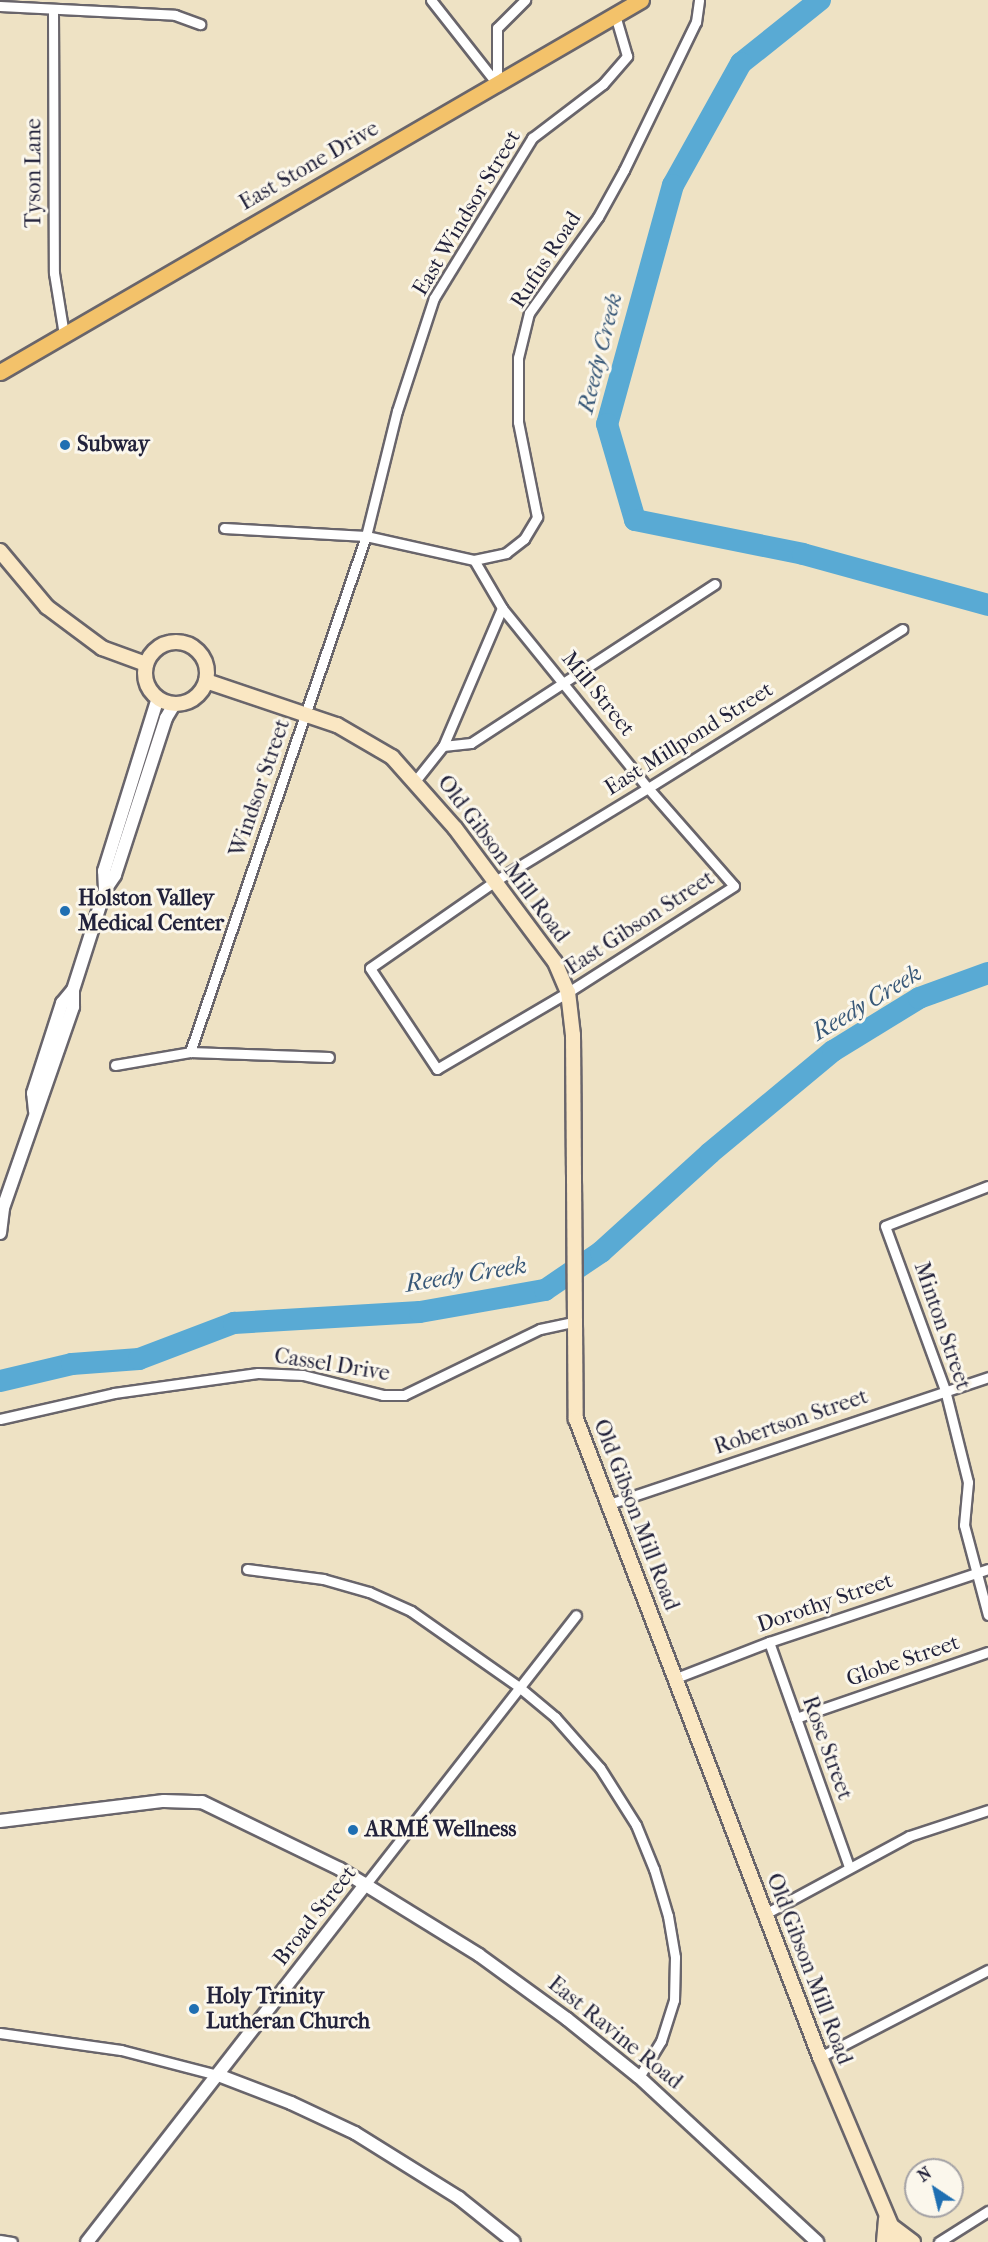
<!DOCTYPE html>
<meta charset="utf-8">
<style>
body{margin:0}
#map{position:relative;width:988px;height:2242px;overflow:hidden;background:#eee2c4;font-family:"IM FELL French Canon",serif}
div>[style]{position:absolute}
.river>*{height:22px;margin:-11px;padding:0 11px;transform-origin:11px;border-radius:11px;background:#59aad4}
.roads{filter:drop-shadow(2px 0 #69656b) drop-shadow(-2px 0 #69656b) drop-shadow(0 2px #69656b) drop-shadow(0 -2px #69656b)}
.minor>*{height:9px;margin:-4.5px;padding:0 4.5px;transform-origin:4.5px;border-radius:4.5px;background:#fff}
.tertiary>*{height:12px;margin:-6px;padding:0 6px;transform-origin:6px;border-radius:6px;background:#fff}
.secondary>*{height:14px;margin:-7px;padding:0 7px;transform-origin:7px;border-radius:7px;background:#fae7c3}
.secondary>.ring{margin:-7px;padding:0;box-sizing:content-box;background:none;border:14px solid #fae7c3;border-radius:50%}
.trunk>*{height:15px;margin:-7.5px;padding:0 7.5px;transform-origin:7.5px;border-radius:7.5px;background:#f3c26a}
.dots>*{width:16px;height:16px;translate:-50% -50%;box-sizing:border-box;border:3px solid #fbf7ec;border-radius:50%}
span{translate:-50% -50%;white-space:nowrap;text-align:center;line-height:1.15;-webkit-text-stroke:6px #fbf7ec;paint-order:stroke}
.street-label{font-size:22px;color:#22223b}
.poi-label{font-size:22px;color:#22223b;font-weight:700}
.left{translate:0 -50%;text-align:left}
.water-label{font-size:24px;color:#385878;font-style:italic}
.north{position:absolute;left:904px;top:2158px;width:60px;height:60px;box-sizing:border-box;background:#fbf7ec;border:2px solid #a4a2a5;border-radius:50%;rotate:325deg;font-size:16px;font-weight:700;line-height:24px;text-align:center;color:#22223b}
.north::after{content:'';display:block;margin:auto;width:21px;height:27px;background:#1f6fb2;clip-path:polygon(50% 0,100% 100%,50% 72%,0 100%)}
</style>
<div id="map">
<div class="river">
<i style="left:820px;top:0;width:101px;rotate:141.4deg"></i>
<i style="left:741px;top:63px;width:140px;rotate:119.1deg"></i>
<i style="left:673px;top:185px;width:248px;rotate:105.4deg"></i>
<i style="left:607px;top:424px;width:100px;rotate:73.7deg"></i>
<i style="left:635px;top:520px;width:171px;rotate:11.4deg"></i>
<i style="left:803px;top:554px;width:192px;rotate:15.4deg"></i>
<i style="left:0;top:1381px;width:74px;rotate:-13.3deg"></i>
<i style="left:72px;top:1364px;width:67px;rotate:-4.3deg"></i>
<i style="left:139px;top:1359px;width:102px;rotate:-20.8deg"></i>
<i style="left:234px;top:1323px;width:186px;rotate:-3.4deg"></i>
<i style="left:420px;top:1312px;width:127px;rotate:-10deg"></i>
<i style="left:545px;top:1290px;width:68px;rotate:-34.2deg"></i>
<i style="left:601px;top:1252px;width:147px;rotate:-42.2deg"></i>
<i style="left:710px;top:1153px;width:160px;rotate:-39.7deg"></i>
<i style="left:833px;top:1051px;width:101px;rotate:-31.6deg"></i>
<i style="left:919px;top:998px;width:73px;rotate:-19.9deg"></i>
</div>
<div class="roads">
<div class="minor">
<i style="left:431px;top:0;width:107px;rotate:51.8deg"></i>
<i style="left:0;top:6px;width:175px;rotate:2.9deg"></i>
<i style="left:175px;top:15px;width:27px;rotate:20deg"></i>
<i style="left:53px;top:10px;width:263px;rotate:89.8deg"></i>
<i style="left:54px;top:273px;width:63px;rotate:80.8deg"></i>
<i style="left:497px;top:84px;width:56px;rotate:-90deg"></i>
<i style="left:497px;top:28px;width:40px;rotate:-45deg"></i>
<i style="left:224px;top:528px;width:142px;rotate:3.2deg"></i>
<i style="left:366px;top:536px;width:111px;rotate:12.5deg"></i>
<i style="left:474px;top:560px;width:56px;rotate:59.7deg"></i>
<i style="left:502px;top:608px;width:150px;rotate:113.1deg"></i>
<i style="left:443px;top:746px;width:43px;rotate:128.5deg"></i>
<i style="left:474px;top:560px;width:33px;rotate:-12deg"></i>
<i style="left:506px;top:553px;width:23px;rotate:-38deg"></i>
<i style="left:524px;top:539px;width:26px;rotate:-59deg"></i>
<i style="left:537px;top:517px;width:97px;rotate:-101.3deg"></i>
<i style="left:518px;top:422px;width:64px;rotate:-90deg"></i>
<i style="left:518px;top:358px;width:46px;rotate:-76.3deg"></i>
<i style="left:529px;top:313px;width:118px;rotate:-54.3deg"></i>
<i style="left:598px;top:217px;width:54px;rotate:-61deg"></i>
<i style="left:624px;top:170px;width:165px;rotate:-64.1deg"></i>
<i style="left:696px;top:22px;width:22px;rotate:-82deg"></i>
<i style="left:502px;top:608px;width:232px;rotate:51deg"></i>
<i style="left:648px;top:788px;width:130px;rotate:48.7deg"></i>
<i style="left:734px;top:886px;width:197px;rotate:147.4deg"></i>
<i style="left:568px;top:992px;width:152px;rotate:149.6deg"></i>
<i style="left:437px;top:1069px;width:121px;rotate:-123.6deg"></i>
<i style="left:370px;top:968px;width:152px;rotate:-34.8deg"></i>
<i style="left:495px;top:881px;width:179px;rotate:-31.3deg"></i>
<i style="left:648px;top:788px;width:300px;rotate:-32deg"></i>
<i style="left:443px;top:746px;width:28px;rotate:-6deg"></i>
<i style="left:471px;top:743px;width:291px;rotate:-33.1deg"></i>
<i style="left:190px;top:1052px;width:545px;rotate:-71.17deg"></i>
<i style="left:366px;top:536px;width:129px;rotate:-76.1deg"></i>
<i style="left:397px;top:411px;width:119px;rotate:-71.9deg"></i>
<i style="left:434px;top:298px;width:188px;rotate:-58.5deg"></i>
<i style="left:532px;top:138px;width:89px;rotate:-37.3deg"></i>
<i style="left:603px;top:84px;width:37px;rotate:-49deg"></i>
<i style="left:627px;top:56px;width:43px;rotate:-106.3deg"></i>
<i style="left:115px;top:1065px;width:76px;rotate:-9.8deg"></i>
<i style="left:190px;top:1052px;width:139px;rotate:2.1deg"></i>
<i style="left:988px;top:1186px;width:110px;rotate:158.8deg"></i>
<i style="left:885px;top:1226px;width:175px;rotate:69.9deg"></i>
<i style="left:945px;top:1390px;width:95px;rotate:76deg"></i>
<i style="left:968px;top:1482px;width:43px;rotate:95.3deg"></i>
<i style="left:964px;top:1525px;width:93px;rotate:75.1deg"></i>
<i style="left:0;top:1419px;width:117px;rotate:-12.8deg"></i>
<i style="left:114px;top:1393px;width:145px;rotate:-7.9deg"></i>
<i style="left:258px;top:1373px;width:45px;rotate:2.5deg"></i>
<i style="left:303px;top:1375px;width:82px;rotate:14deg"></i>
<i style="left:383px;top:1395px;width:21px"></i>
<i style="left:404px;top:1395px;width:151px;rotate:-25.9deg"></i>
<i style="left:540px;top:1329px;width:34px;rotate:-12deg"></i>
<i style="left:606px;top:1505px;width:403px;rotate:-18.5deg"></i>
<i style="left:247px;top:1569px;width:77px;rotate:7.5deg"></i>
<i style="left:323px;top:1579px;width:48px;rotate:15.8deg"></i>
<i style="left:369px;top:1592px;width:46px;rotate:24.3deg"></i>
<i style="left:411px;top:1611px;width:132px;rotate:35.1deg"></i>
<i style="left:519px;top:1687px;width:47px;rotate:39.8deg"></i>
<i style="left:555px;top:1717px;width:68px;rotate:48.6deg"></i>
<i style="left:600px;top:1768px;width:67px;rotate:57.7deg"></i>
<i style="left:636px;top:1825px;width:48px;rotate:67.8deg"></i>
<i style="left:654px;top:1869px;width:49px;rotate:73.4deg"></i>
<i style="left:668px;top:1916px;width:42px;rotate:80.3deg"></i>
<i style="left:675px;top:1957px;width:43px;rotate:91.3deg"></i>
<i style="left:674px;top:2000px;width:43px;rotate:107.6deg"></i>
<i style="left:661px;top:2041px;width:42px;rotate:121.4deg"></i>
<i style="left:769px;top:1642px;width:239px;rotate:70.4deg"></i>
<i style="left:676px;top:1678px;width:100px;rotate:-21.2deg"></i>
<i style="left:769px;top:1642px;width:231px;rotate:-18.4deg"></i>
<i style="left:796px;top:1718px;width:203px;rotate:-19deg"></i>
<i style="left:366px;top:1884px;width:341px;rotate:-52deg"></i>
<i style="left:765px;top:1914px;width:164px;rotate:-28.4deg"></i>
<i style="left:909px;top:1836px;width:83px;rotate:-18.2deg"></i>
<i style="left:0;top:2033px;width:122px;rotate:8deg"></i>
<i style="left:121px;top:2050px;width:100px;rotate:14.5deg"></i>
<i style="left:820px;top:2057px;width:189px;rotate:-27.4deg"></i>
<i style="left:0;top:2240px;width:12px;rotate:9deg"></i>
<i style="left:939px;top:2242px;width:58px;rotate:-32.3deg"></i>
</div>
<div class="tertiary">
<i style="left:105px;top:889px;width:18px;rotate:-93deg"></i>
<i style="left:104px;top:871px;width:181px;rotate:-72.7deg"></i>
<i style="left:35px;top:1111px;width:18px;rotate:-96deg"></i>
<i style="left:33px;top:1093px;width:95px;rotate:-72.1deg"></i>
<i style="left:62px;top:1003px;width:17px;rotate:-50deg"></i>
<i style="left:0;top:1233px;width:25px;rotate:-83deg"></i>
<i style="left:3px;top:1208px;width:213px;rotate:-70.8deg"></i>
<i style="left:73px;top:1007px;width:17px;rotate:-90deg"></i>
<i style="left:73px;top:990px;width:105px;rotate:-72.3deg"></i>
<i style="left:105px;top:890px;width:18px;rotate:-56deg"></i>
<i style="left:115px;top:875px;width:165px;rotate:-72deg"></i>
<i style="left:166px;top:718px;width:17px;rotate:-59deg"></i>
<i style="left:0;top:1821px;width:165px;rotate:-7deg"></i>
<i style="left:164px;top:1801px;width:38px;rotate:2deg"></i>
<i style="left:202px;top:1802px;width:153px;rotate:25.9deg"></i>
<i style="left:340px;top:1869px;width:163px;rotate:31.7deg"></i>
<i style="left:479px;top:1955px;width:109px;rotate:36deg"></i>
<i style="left:567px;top:2019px;width:92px;rotate:38.9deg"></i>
<i style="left:639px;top:2077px;width:243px;rotate:42.8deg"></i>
<i style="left:218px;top:2075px;width:78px;rotate:21deg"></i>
<i style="left:291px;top:2103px;width:71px;rotate:25.1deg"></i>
<i style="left:355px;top:2133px;width:123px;rotate:32deg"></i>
<i style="left:459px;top:2198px;width:70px;rotate:38.7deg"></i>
<i style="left:87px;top:2242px;width:454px;rotate:-52.1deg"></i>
</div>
<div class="secondary">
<i style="left:0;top:551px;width:73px;rotate:50deg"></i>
<i style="left:47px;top:607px;width:69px;rotate:36.7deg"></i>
<i style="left:102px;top:648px;width:47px;rotate:20deg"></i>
<i class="ring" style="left:145px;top:642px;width:48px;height:48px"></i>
<i style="left:206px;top:681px;width:138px;rotate:18.6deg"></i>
<i style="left:337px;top:725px;width:64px;rotate:30.2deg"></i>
<i style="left:392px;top:757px;width:95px;rotate:48.4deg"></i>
<i style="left:455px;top:828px;width:167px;rotate:53.3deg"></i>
<i style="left:555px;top:962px;width:33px;rotate:67deg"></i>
<i style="left:568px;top:992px;width:43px;rotate:83.4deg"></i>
<i style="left:573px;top:1035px;width:384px;rotate:89.6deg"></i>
<i style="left:576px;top:1419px;width:683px;rotate:69.07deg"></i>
<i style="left:820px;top:2057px;width:201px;rotate:67.1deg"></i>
<i style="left:893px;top:2227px;width:25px;rotate:37deg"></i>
<i style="left:884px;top:2242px;width:23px;rotate:-85deg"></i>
</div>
<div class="trunk">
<i style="left:0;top:372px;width:741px;rotate:-30.13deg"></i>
</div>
</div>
<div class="dots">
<i style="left:65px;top:445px;background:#1f6fb2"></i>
<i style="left:65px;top:911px;background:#1f6fb2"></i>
<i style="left:353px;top:1830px;background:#1f6fb2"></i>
<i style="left:194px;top:2009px;background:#1f6fb2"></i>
</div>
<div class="street-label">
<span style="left:309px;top:166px;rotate:-30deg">East Stone Drive</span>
<span style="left:34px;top:173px;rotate:-90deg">Tyson Lane</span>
<span style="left:467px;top:213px;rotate:-59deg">East Windsor Street</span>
<span style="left:546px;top:260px;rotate:-57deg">Rufus Road</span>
<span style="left:598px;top:694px;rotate:51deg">Mill Street</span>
<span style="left:689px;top:739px;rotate:-32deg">East Millpond Street</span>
<span style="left:260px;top:788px;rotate:-71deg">Windsor Street</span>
<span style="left:503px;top:859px;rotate:53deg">Old Gibson Mill Road</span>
<span style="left:640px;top:923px;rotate:-33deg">East Gibson Street</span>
<span style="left:942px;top:1326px;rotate:71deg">Minton Street</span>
<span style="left:332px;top:1365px;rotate:9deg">Cassel Drive</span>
<span style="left:791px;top:1422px;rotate:-19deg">Robertson Street</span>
<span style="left:636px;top:1515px;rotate:69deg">Old Gibson Mill Road</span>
<span style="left:825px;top:1603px;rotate:-19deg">Dorothy Street</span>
<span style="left:903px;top:1661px;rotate:-19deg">Globe Street</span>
<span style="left:827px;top:1748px;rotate:70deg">Rose Street</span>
<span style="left:315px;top:1916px;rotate:-52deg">Broad Street</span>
<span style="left:809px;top:1969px;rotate:69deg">Old Gibson Mill Road</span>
<span style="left:615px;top:2033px;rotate:39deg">East Ravine Road</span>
</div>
<div class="poi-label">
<span class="left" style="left:77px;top:445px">Subway</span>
<span class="left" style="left:78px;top:911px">Holston Valley<br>Medical Center</span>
<span class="left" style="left:365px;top:1830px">ARMÉ Wellness</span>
<span class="left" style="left:206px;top:2009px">Holy Trinity<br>Lutheran Church</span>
</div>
<div class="water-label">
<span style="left:600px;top:353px;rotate:-76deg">Reedy Creek</span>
<span style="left:867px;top:1003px;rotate:-31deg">Reedy Creek</span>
<span style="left:466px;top:1275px;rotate:-9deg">Reedy Creek</span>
</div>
<div class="north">N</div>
</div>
